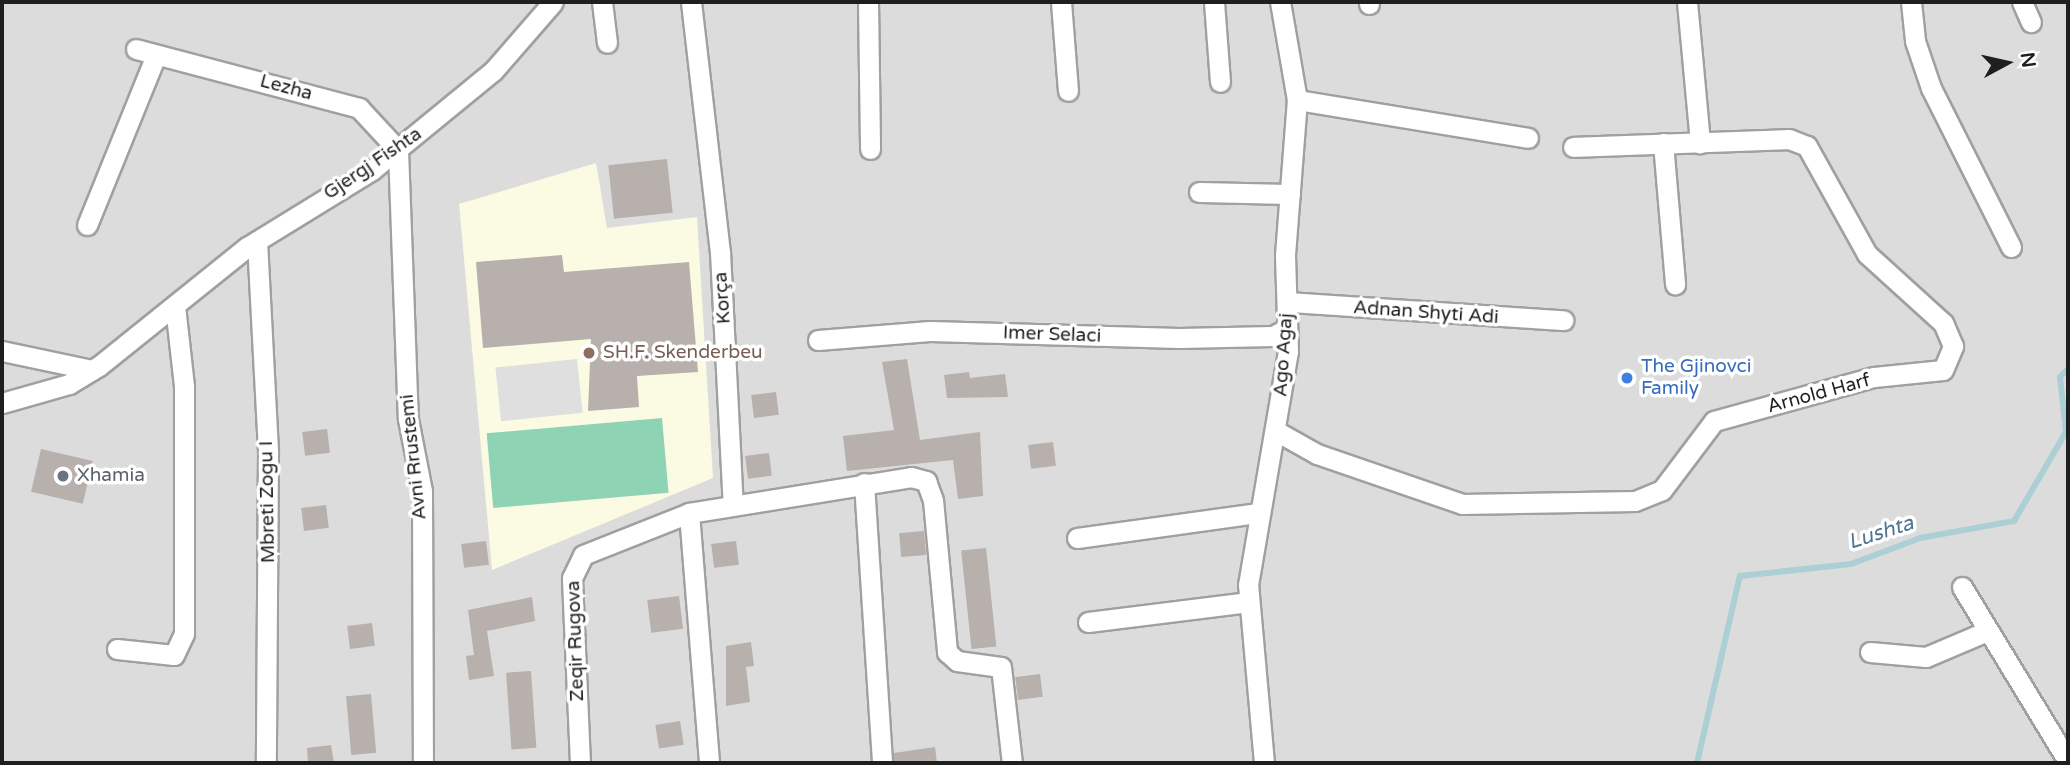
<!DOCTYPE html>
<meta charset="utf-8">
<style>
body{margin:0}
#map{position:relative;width:2070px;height:765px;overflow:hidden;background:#eeebe6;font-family:"Varela Round",sans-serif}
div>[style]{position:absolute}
.residential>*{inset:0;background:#dddcdc;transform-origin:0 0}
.education>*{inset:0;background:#fbfae2}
.pitch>*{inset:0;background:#8ed4b4;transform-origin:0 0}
.parking>*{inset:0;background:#dfdfdf;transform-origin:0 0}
.stream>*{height:6px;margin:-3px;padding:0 3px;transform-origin:3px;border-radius:3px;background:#accfd6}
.building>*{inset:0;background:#b7b0ac;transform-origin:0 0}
.roads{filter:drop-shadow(2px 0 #a0a0a0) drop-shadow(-2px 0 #a0a0a0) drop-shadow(0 2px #a0a0a0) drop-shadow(0 -2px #a0a0a0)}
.street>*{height:19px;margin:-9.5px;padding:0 9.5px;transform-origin:9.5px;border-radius:9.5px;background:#fff}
.dots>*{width:19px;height:19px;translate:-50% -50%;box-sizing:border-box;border:4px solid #fff;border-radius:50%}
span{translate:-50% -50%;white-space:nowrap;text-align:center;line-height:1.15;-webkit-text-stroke:7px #fff;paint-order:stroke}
.street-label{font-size:19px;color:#1f1f1f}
.education-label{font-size:19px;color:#785e54}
.left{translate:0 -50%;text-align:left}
.shop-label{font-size:19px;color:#366cbe}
.worship-label{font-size:19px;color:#5b616d}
.water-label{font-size:21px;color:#507694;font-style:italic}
.frame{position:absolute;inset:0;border:4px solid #1f1f1f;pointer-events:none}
.north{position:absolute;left:1972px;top:28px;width:70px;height:70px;-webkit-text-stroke:5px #fff;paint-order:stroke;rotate:82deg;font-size:19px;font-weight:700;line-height:28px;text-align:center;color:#1f1f1f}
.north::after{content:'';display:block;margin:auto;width:24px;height:32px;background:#1f1f1f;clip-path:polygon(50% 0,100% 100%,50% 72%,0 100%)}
</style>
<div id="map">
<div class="residential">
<i style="left:2px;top:2px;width:2066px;height:761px"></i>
</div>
<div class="education">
<i style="clip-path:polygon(596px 163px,607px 228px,697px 217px,713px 478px,492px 570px,459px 204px)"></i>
</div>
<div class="pitch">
<i style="left:662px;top:418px;width:75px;height:176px;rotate:85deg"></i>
</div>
<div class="parking">
<i style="left:577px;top:359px;width:54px;height:82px;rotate:84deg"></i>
</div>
<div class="stream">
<i style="left:1697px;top:763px;width:192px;rotate:-77.1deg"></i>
<i style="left:1740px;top:576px;width:112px;rotate:-6.2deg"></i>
<i style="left:1851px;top:564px;width:74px;rotate:-20.6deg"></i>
<i style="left:1920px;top:538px;width:96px;rotate:-10.3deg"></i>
<i style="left:2014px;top:521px;width:103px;rotate:-59.7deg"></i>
<i style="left:2066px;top:432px;width:55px;rotate:-96.2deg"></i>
<i style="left:2060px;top:377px;width:11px;rotate:-45deg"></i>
</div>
<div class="building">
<i style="left:667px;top:159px;width:54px;height:59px;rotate:84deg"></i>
<i style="clip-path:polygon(562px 255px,564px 272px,689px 262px,698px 372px,637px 376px,639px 407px,588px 411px,591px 339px,483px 348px,476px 262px)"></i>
<i style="clip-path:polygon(907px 359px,920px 440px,980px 432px,983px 496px,958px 499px,953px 460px,847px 471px,843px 436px,894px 430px,882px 362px)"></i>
<i style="clip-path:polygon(969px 372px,970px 378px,1005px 374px,1008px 397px,947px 398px,944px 375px)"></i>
<i style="left:776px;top:392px;width:23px;height:25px;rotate:83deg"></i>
<i style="left:327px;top:429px;width:24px;height:25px;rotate:83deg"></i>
<i style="left:1053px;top:442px;width:24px;height:25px;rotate:83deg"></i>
<i style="left:41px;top:449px;width:53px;height:44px;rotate:13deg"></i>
<i style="left:769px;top:453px;width:23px;height:24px;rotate:83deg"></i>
<i style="left:326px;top:505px;width:23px;height:25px;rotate:83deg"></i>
<i style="left:924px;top:531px;width:24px;height:25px;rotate:85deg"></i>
<i style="left:486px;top:541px;width:24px;height:25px;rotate:83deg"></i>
<i style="left:736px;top:541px;width:24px;height:25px;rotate:83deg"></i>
<i style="left:986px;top:548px;width:99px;height:25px;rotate:84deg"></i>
<i style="left:679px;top:596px;width:33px;height:32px;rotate:83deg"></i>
<i style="clip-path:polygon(532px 597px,535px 621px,487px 631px,494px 676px,469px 680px,466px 656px,474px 655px,468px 610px)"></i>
<i style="left:372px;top:623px;width:23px;height:25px;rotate:83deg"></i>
<i style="clip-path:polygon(751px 642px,754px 666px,746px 667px,750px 702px,726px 706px,726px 646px)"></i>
<i style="left:531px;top:671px;width:77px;height:25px;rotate:86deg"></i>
<i style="left:1040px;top:674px;width:23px;height:25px;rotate:83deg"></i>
<i style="left:371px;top:694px;width:59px;height:25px;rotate:85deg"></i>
<i style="left:680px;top:721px;width:24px;height:25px;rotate:81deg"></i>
<i style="clip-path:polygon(331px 745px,334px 763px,308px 763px,307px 748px)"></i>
<i style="clip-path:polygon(935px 747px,937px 763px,894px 763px,894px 753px)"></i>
</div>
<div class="roads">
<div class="street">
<i style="left:602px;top:2px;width:41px;rotate:83deg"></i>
<i style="left:691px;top:2px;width:252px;rotate:83.4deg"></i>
<i style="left:720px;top:252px;width:253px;rotate:87.1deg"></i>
<i style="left:868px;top:2px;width:147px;rotate:89.2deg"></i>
<i style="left:1061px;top:2px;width:89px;rotate:85.5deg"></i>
<i style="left:1214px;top:2px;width:80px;rotate:85.7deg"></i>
<i style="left:1687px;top:2px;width:142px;rotate:84.7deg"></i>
<i style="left:1911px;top:2px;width:39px;rotate:84deg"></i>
<i style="left:1915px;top:41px;width:50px;rotate:71.2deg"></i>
<i style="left:1931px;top:88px;width:178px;rotate:63.3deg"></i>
<i style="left:2022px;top:2px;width:22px;rotate:66deg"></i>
<i style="left:1369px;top:4px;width:2px;rotate:-90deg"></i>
<i style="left:136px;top:49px;width:231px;rotate:14.8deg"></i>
<i style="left:359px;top:108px;width:57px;rotate:47.1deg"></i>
<i style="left:398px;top:150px;width:269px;rotate:87.9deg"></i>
<i style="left:408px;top:419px;width:73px;rotate:79deg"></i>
<i style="left:422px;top:491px;width:272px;rotate:89.8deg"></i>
<i style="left:1297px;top:100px;width:234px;rotate:9.3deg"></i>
<i style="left:1663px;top:143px;width:142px;rotate:85.1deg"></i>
<i style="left:1199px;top:192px;width:91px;rotate:1.3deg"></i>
<i style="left:87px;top:225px;width:183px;rotate:-67.9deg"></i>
<i style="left:257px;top:241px;width:213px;rotate:87deg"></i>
<i style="left:268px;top:454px;width:309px;rotate:90.4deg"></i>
<i style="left:1289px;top:302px;width:275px;rotate:3.8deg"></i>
<i style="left:818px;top:340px;width:112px;rotate:-4.6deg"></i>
<i style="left:930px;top:331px;width:249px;rotate:1.6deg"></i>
<i style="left:1179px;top:338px;width:94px;rotate:-1.2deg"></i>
<i style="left:1273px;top:336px;width:13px;rotate:-29deg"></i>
<i style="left:2px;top:351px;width:92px;rotate:11.9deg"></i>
<i style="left:2px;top:403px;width:70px;rotate:-15.8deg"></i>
<i style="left:69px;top:384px;width:35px;rotate:-31deg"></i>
<i style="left:99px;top:366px;width:190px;rotate:-38.8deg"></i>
<i style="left:247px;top:247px;width:147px;rotate:-31.6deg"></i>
<i style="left:372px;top:170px;width:156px;rotate:-39.3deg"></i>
<i style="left:493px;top:71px;width:91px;rotate:-49deg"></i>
<i style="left:1276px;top:431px;width:47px;rotate:29.3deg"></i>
<i style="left:1317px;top:454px;width:153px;rotate:19deg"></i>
<i style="left:1462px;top:504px;width:173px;rotate:-1deg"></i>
<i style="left:1635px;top:501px;width:29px;rotate:-22deg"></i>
<i style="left:1662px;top:490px;width:86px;rotate:-53deg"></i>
<i style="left:1714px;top:421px;width:166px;rotate:-15.4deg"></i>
<i style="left:1874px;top:377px;width:69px;rotate:-5.8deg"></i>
<i style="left:1943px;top:370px;width:26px;rotate:-67deg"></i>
<i style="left:1953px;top:346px;width:25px;rotate:-113deg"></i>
<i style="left:1943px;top:323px;width:103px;rotate:-137.8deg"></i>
<i style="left:1867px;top:254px;width:124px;rotate:-119.1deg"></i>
<i style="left:1807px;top:146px;width:19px;rotate:-159deg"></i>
<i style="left:1789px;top:139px;width:216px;rotate:177.9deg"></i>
<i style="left:864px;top:483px;width:281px;rotate:86.3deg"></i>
<i style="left:689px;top:513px;width:251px;rotate:85.4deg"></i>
<i style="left:1077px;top:538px;width:183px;rotate:-7.9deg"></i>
<i style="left:1962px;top:587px;width:204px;rotate:58.7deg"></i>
<i style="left:1088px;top:622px;width:162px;rotate:-7.1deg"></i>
<i style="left:117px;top:649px;width:57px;rotate:6deg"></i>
<i style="left:174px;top:655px;width:23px;rotate:-65deg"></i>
<i style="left:184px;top:634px;width:248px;rotate:-90deg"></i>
<i style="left:184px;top:386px;width:81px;rotate:-96.4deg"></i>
<i style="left:1870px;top:652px;width:56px;rotate:5.1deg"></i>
<i style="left:1926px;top:657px;width:64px;rotate:-23deg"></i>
<i style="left:580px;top:763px;width:185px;rotate:-92.5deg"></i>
<i style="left:572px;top:578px;width:25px;rotate:-64deg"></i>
<i style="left:583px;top:555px;width:114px;rotate:-21.6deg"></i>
<i style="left:689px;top:513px;width:225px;rotate:-9.2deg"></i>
<i style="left:911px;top:477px;width:16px;rotate:15deg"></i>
<i style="left:926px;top:481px;width:20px;rotate:70deg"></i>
<i style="left:933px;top:500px;width:153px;rotate:84.7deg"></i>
<i style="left:947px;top:652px;width:13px;rotate:42deg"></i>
<i style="left:957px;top:661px;width:44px;rotate:7.8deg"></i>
<i style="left:1001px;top:667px;width:97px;rotate:83.5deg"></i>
<i style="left:1264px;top:763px;width:179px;rotate:-95.1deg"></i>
<i style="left:1248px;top:585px;width:237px;rotate:-80.3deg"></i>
<i style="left:1288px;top:351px;width:96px;rotate:-91.8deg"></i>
<i style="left:1285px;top:255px;width:155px;rotate:-85.6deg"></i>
<i style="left:1297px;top:100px;width:99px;rotate:-99.8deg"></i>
</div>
</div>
<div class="dots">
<i style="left:589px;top:353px;background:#8d6e63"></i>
<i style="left:1627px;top:378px;background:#3f7fe0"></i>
<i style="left:63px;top:476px;background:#6b7280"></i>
</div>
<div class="street-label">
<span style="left:286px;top:88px;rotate:15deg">Lezha</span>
<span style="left:373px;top:164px;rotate:-34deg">Gjergj Fishta</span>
<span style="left:723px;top:298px;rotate:-94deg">Korça</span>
<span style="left:1426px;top:313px;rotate:4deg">Adnan Shyti Adi</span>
<span style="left:1052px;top:335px;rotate:2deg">Imer Selaci</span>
<span style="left:1284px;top:355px;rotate:-86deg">Ago Agaj</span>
<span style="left:1819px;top:394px;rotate:-15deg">Arnold Harf</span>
<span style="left:414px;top:457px;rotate:-96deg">Avni Rrustemi</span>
<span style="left:268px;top:502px;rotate:-91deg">Mbreti Zogu I</span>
<span style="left:576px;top:641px;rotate:-92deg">Zeqir Rugova</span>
</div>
<div class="education-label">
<span class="left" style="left:603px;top:353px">SH.F. Skenderbeu</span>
</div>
<div class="shop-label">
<span class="left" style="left:1641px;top:378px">The Gjinovci<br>Family</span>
</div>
<div class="worship-label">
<span class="left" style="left:77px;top:476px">Xhamia</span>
</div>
<div class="water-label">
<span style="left:1881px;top:533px;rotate:-18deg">Lushta</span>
</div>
<div class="frame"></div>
<div class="north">N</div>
</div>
